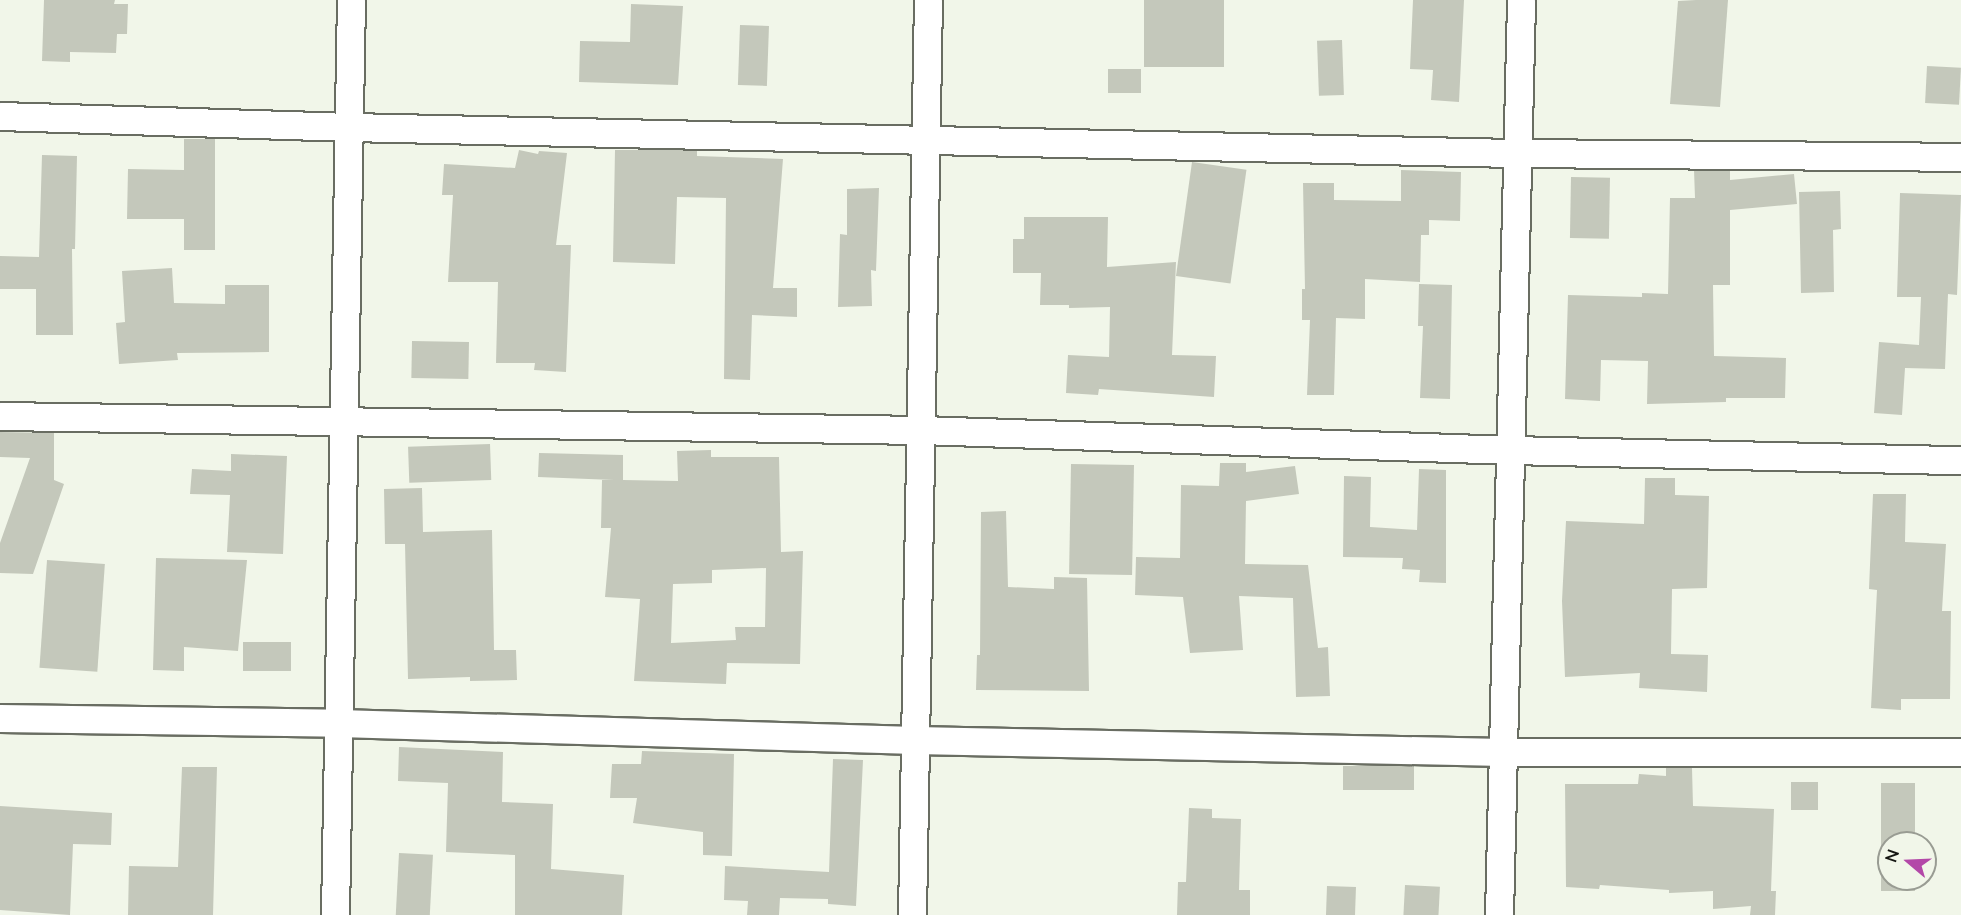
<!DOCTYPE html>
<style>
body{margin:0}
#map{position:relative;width:1961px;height:915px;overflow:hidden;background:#f1f6e9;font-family:Lato,sans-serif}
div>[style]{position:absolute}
.building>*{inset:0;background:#c4c8bb;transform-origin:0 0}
.roads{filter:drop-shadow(2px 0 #696d62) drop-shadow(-2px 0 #696d62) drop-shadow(0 2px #696d62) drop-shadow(0 -2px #696d62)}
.minor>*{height:27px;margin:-13.5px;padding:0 13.5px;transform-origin:13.5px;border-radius:13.5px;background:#fff}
span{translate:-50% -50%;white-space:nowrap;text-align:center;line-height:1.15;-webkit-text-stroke:6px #f1f6e9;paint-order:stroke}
.north{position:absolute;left:1877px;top:831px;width:60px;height:60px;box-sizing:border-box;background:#f1f6e9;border:2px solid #999c93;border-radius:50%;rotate:289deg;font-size:16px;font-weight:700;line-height:24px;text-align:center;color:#141511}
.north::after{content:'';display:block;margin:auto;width:21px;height:27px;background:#b348a8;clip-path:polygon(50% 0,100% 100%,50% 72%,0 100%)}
</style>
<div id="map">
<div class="building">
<i style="clip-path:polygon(44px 0,115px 0,114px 4px,128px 4px,127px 34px,117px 34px,116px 53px,70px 52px,70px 62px,42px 61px)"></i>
<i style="left:1144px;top:0;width:80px;height:67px"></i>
<i style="clip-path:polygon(1413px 0,1464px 0,1459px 102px,1431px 100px,1433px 70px,1410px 69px)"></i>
<i style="clip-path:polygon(1696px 0,1728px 0,1720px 107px,1670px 104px,1678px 1px)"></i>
<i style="clip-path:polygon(631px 4px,683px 6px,678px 85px,579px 82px,580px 41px,630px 42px)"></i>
<i style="left:740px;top:25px;width:29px;height:60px;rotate:2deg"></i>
<i style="left:1342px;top:40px;width:55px;height:25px;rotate:88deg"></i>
<i style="left:1927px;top:66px;width:34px;height:37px;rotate:3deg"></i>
<i style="left:1108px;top:69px;width:33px;height:24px"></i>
<i style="clip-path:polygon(184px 139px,215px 139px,215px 250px,184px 250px,184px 219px,127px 219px,128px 169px,184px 170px)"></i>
<i style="clip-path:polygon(519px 150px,538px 154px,539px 151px,567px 153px,556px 245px,571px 245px,566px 372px,534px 370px,535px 363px,496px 363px,498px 282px,448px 282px,453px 195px,442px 195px,444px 164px,515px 168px)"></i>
<i style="clip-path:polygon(615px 150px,697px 150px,697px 156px,783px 159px,773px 288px,797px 288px,797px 317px,752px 315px,750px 380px,724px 379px,726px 198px,677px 197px,675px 264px,613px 262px)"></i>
<i style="clip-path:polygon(42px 155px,77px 156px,75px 249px,72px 249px,73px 335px,36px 335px,36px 289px,0 289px,0 256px,39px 257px)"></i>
<i style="left:1192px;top:162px;width:55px;height:115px;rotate:8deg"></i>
<i style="clip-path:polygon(1401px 170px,1461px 172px,1460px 221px,1429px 220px,1429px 235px,1421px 235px,1420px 282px,1365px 279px,1365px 319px,1336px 318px,1334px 395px,1307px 395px,1310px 320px,1302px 320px,1302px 289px,1305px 289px,1303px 183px,1334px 183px,1334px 200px,1401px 201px)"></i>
<i style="clip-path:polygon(1694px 170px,1730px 171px,1730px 180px,1794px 174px,1797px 204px,1730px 210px,1730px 285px,1713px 285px,1714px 356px,1786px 358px,1785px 398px,1726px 398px,1726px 402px,1647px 404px,1648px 361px,1601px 360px,1600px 401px,1565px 399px,1568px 295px,1642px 297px,1642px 293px,1668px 294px,1670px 198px,1695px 198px)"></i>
<i style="left:1571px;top:177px;width:39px;height:61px;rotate:1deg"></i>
<i style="clip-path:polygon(879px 188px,876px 271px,871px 270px,872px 306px,838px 307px,840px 234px,847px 235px,847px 189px)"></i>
<i style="clip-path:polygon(1840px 191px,1841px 229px,1833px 230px,1834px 292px,1801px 293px,1799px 192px)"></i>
<i style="clip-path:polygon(1900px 193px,1961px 195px,1957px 295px,1948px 294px,1945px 369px,1905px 368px,1902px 415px,1874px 413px,1879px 342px,1919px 345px,1921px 297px,1897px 297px)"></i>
<i style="clip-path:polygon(1024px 217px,1108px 217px,1107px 267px,1176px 262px,1172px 355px,1216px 356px,1214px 397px,1099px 389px,1098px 395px,1066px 393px,1068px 355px,1109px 357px,1110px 307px,1069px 308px,1069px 305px,1040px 305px,1041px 273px,1013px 273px,1013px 239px,1024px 239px)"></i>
<i style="clip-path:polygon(172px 268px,174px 303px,225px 304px,225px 285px,269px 285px,269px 352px,177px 353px,178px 360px,119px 364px,116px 323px,125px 322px,122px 271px)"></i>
<i style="clip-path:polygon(1419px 284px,1452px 285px,1450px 399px,1420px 398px,1423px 326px,1418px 326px)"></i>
<i style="left:412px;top:341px;width:57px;height:37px;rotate:1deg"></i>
<i style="clip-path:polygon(0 432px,54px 433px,54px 480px,64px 484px,33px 574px,0 573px,0 543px,30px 458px,0 457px)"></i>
<i style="left:490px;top:444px;width:36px;height:82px;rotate:88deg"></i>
<i style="clip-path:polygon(evenodd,711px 450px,711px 457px,779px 457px,781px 552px,803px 551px,800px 664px,727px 663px,726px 684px,634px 681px,640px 599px,605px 597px,611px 528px,601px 528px,602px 480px,614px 480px,538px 477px,539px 453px,623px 455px,623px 480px,678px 481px,677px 451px,711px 450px,766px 568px,765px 627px,735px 627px,736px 640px,671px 643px,673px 584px,712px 583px,712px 570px,766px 568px)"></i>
<i style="clip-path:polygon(231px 454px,287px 456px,283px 554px,227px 552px,230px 495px,190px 494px,192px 469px,231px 471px)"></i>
<i style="clip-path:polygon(1220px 463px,1246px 463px,1246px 472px,1295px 466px,1299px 494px,1246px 501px,1245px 564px,1308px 565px,1318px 648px,1328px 647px,1330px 696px,1296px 697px,1293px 598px,1239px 596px,1243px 650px,1190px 653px,1183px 597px,1135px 595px,1136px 557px,1180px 558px,1181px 485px,1219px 486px)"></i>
<i style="left:1071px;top:464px;width:63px;height:110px;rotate:1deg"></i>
<i style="clip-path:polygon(1419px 469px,1446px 470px,1446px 583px,1419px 582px,1420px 570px,1402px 569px,1403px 558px,1343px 557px,1344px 476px,1371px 477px,1370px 527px,1417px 530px)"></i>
<i style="clip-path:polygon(1645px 478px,1675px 478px,1675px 495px,1709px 496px,1707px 588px,1672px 589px,1671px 654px,1708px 655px,1707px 692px,1639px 688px,1640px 673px,1565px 677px,1562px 601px,1566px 521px,1644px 524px)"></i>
<i style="clip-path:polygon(422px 488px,423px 532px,492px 530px,494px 650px,516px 650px,517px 680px,470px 681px,470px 677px,408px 679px,405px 544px,385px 544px,384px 489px)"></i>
<i style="clip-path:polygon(1873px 494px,1906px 494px,1905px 542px,1946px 544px,1942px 611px,1951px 611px,1950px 699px,1901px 699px,1901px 710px,1871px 708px,1877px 590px,1869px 589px)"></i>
<i style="clip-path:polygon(1006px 511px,1008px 587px,1054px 589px,1054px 577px,1087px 578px,1089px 691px,976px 690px,977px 655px,980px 655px,981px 512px)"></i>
<i style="clip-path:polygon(156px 558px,247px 560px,238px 651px,184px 647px,184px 671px,153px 670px)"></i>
<i style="left:47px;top:560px;width:58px;height:108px;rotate:4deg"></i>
<i style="left:243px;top:642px;width:48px;height:29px"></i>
<i style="clip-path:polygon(399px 747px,503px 752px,502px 802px,553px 804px,551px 869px,624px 875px,622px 915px,515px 915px,515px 855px,446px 852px,448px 783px,398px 781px)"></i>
<i style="clip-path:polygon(642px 751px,734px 754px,732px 856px,703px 855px,703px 832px,633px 823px,637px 798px,610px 798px,612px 764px,641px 764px)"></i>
<i style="clip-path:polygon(833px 759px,863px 760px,856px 906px,828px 904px,828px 899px,780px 898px,779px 915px,747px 915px,748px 901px,724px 900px,725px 866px,829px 872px)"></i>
<i style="left:1343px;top:766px;width:71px;height:24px"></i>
<i style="clip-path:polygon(182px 767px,217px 767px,213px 915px,128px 915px,129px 866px,178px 867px)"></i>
<i style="clip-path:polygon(1666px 768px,1692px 768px,1693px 806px,1774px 809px,1771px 891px,1776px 891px,1775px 915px,1750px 915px,1751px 906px,1713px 909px,1713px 891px,1669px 893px,1669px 890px,1600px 885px,1599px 889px,1566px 887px,1565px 784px,1638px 784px,1639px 774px,1666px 776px)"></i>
<i style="left:1791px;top:782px;width:27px;height:28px"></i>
<i style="clip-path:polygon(1881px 783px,1915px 783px,1915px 843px,1889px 843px,1889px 879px,1915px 879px,1915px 891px,1881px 891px)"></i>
<i style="clip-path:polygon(0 806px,112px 813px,111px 845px,73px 844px,70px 915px,0 910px)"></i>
<i style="clip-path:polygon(1189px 808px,1212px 809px,1212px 818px,1241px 819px,1239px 890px,1250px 890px,1250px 915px,1177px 915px,1178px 882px,1186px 882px)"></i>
<i style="left:399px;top:853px;width:34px;height:62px;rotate:3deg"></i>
<i style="left:1405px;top:885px;width:35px;height:30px;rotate:3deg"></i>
<i style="left:1327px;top:886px;width:29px;height:29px;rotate:2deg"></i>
</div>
<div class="roads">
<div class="minor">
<i style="left:0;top:116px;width:349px;rotate:1.8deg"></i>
<i style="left:349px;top:127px;width:1168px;rotate:1.28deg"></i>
<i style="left:1517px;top:153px;width:444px;rotate:0.5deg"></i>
<i style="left:0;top:416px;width:921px;rotate:0.87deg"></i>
<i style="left:921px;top:430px;width:589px;rotate:1.94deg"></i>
<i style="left:1510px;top:450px;width:451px;rotate:1.3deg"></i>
<i style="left:0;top:718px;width:339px;rotate:0.8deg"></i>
<i style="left:339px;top:723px;width:576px;rotate:1.69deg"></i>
<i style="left:915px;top:740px;width:588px;rotate:1.17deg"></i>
<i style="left:1503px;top:752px;width:458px"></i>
<i style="left:335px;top:915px;width:915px;rotate:-89deg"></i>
<i style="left:912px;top:915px;width:915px;rotate:-89deg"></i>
<i style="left:1499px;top:915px;width:915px;rotate:-88.62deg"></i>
</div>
</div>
<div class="north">N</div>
</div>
